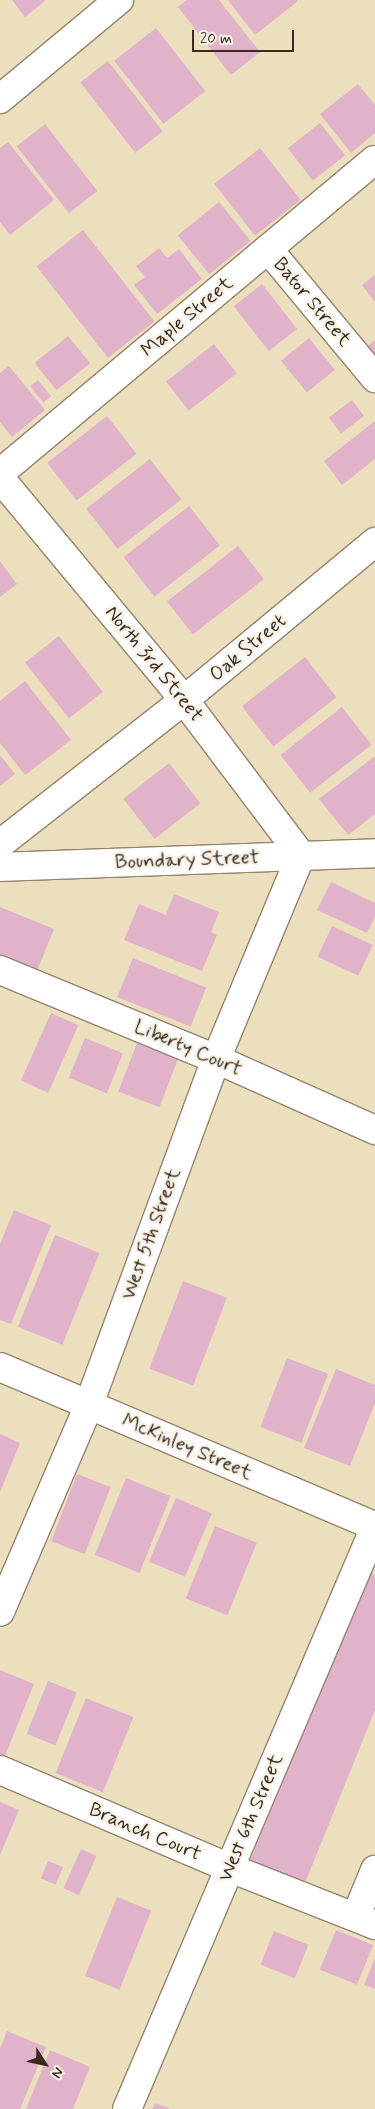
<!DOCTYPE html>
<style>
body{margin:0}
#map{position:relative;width:375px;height:2109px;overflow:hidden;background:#ecdfbd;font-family:Mynerve,sans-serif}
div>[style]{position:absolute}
.building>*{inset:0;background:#e1b3ca;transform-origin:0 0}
.roads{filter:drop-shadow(1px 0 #94846e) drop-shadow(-1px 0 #94846e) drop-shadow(0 1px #94846e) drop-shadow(0 -1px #94846e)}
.minor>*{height:28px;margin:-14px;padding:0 14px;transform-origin:14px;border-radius:14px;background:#fff}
span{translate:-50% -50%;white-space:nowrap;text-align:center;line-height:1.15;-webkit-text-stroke:5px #f7f3e8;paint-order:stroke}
.street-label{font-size:20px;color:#3b2a1e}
.north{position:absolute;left:20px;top:2039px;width:50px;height:50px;-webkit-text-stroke:4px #f7f3e8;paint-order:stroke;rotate:125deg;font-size:14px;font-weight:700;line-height:20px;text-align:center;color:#3b2a1e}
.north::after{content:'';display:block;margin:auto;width:18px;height:22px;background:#3b2a1e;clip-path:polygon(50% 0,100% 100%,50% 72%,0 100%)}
.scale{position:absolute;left:192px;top:30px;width:102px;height:22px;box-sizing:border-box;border:2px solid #3b2a1e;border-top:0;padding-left:6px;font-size:15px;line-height:18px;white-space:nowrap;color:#3b2a1e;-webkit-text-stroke:4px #f7f3e8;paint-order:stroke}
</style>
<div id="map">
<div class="building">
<i style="clip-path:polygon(12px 0,46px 0,25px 17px)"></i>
<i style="clip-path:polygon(187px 0,219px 0,260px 52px,231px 75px,178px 7px)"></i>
<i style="clip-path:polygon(228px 0,297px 0,298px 1px,255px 35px)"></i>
<i style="left:156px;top:28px;width:80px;height:53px;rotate:52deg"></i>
<i style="left:108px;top:61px;width:89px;height:35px;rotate:52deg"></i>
<i style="clip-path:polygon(358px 84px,375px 105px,375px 133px,351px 153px,320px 114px)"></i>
<i style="left:320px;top:123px;width:41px;height:41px;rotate:52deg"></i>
<i style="left:45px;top:124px;width:85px;height:36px;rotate:52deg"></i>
<i style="clip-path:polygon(8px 142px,54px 200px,10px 235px,0 222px,0 148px)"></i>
<i style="left:260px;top:148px;width:66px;height:58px;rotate:52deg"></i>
<i style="left:219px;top:202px;width:50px;height:53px;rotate:51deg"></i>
<i style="left:83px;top:230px;width:116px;height:59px;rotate:52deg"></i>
<i style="clip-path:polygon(159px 248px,167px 258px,179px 249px,202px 279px,157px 314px,134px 285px,145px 277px,136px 266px)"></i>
<i style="clip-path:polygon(375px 275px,375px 302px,362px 285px)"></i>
<i style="left:262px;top:284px;width:57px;height:36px;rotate:52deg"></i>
<i style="left:68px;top:336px;width:35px;height:43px;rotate:51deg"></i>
<i style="left:309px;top:338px;width:41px;height:36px;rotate:51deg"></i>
<i style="clip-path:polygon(375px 340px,375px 363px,364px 349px)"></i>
<i style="left:214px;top:344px;width:37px;height:61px;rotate:52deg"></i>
<i style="clip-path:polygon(9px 366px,45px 410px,12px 437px,0 422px,0 373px)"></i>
<i style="left:38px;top:380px;width:21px;height:10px;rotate:51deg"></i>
<i style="left:352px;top:400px;width:20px;height:29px;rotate:53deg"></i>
<i style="left:107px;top:416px;width:48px;height:76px;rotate:52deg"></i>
<i style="clip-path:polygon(375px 421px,375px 459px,342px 485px,324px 461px)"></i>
<i style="left:150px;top:459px;width:51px;height:81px;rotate:52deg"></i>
<i style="left:189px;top:506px;width:50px;height:83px;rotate:52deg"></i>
<i style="left:238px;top:546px;width:42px;height:90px;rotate:52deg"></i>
<i style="clip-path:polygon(0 561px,17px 584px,0 597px)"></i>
<i style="left:59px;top:636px;width:71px;height:43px;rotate:52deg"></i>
<i style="left:305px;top:657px;width:51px;height:80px;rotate:52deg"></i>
<i style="clip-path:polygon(25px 681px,71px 740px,25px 775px,0 743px,0 701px)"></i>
<i style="left:342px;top:707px;width:48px;height:78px;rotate:52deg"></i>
<i style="clip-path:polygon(0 755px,15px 774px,0 786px)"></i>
<i style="clip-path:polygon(375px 756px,375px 814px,348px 835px,319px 799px)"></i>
<i style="left:169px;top:763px;width:51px;height:58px;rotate:52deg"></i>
<i style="clip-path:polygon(331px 882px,375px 903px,375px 916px,367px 933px,317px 910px)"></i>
<i style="clip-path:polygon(174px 894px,219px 912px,211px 932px,217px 935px,202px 971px,124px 940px,139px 904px,166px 915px)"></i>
<i style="clip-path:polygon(0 907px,54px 929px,37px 971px,0 956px)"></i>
<i style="left:332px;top:926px;width:45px;height:34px;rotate:25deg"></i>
<i style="left:133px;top:958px;width:79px;height:42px;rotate:22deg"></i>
<i style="left:51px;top:1013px;width:30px;height:74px;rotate:24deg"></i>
<i style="left:85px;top:1038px;width:41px;height:43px;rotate:22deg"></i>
<i style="left:137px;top:1043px;width:44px;height:52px;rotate:21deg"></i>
<i style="clip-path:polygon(14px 1210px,51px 1225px,11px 1324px,0 1320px,0 1244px)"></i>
<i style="left:55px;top:1235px;width:48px;height:99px;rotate:22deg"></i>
<i style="left:183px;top:1281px;width:47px;height:94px;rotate:21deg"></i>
<i style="left:287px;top:1358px;width:44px;height:74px;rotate:21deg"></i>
<i style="clip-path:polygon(336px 1369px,375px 1385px,375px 1403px,350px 1466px,304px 1448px)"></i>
<i style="clip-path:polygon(0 1434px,20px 1443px,0 1492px)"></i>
<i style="left:77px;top:1474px;width:36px;height:72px;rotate:21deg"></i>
<i style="left:126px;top:1478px;width:48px;height:83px;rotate:22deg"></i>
<i style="left:176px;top:1498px;width:39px;height:69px;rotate:23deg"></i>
<i style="left:215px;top:1526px;width:45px;height:78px;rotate:22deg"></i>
<i style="clip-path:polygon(367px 1572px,375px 1575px,375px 1710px,303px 1888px,248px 1866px)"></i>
<i style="clip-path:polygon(0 1670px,34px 1684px,5px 1756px,0 1754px)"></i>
<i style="left:48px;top:1681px;width:31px;height:57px;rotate:22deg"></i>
<i style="left:86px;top:1698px;width:51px;height:81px;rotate:22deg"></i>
<i style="clip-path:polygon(0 1802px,19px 1810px,0 1855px)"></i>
<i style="left:81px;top:1849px;width:17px;height:43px;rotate:24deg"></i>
<i style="left:48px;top:1861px;width:16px;height:19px;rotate:22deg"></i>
<i style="left:117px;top:1897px;width:37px;height:85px;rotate:22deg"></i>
<i style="left:336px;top:1930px;width:40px;height:43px;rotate:22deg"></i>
<i style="left:274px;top:1931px;width:37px;height:36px;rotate:22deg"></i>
<i style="clip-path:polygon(375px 1958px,375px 1989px,364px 1985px)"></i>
<i style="clip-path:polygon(7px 2031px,46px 2047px,20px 2109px,0 2109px,0 2049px)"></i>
<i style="clip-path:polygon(50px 2050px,90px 2067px,73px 2109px,26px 2109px)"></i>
<i style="clip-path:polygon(155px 2103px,171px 2109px,152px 2109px)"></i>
</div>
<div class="roads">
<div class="minor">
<i style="left:0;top:99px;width:155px;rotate:-39.8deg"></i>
<i style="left:268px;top:249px;width:168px;rotate:50.3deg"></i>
<i style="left:0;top:473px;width:488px;rotate:-39.9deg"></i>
<i style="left:0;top:478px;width:288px;rotate:50.3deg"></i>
<i style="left:184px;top:700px;width:194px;rotate:53deg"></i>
<i style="left:301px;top:855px;width:221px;rotate:112.6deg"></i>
<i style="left:216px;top:1059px;width:369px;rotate:110.2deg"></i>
<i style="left:89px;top:1405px;width:225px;rotate:113.3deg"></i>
<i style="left:0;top:844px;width:234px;rotate:-38deg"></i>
<i style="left:184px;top:700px;width:248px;rotate:-39.6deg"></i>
<i style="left:0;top:867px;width:375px;rotate:-2.1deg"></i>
<i style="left:0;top:970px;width:234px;rotate:22.4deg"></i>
<i style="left:216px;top:1059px;width:174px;rotate:24.1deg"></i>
<i style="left:0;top:1367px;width:407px;rotate:23deg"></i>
<i style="left:0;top:1770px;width:250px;rotate:23.1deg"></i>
<i style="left:230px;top:1868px;width:156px;rotate:21.5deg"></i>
<i style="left:356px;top:1916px;width:50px;rotate:-67.6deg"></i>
<i style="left:127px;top:2109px;width:633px;rotate:-66.92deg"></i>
</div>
</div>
<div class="street-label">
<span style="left:312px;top:302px;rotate:50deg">Bator Street</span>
<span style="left:187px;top:317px;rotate:-40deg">Maple Street</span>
<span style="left:248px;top:648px;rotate:-40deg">Oak Street</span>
<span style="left:154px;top:664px;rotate:51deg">North 3rd Street</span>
<span style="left:187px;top:860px;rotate:-2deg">Boundary Street</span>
<span style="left:188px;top:1048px;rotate:23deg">Liberty Court</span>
<span style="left:151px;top:1234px;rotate:-70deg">West 5th Street</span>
<span style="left:187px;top:1447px;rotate:23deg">McKinley Street</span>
<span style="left:251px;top:1818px;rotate:-67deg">West 6th Street</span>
<span style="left:145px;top:1832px;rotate:23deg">Branch Court</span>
</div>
<div class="north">N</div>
<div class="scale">20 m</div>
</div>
